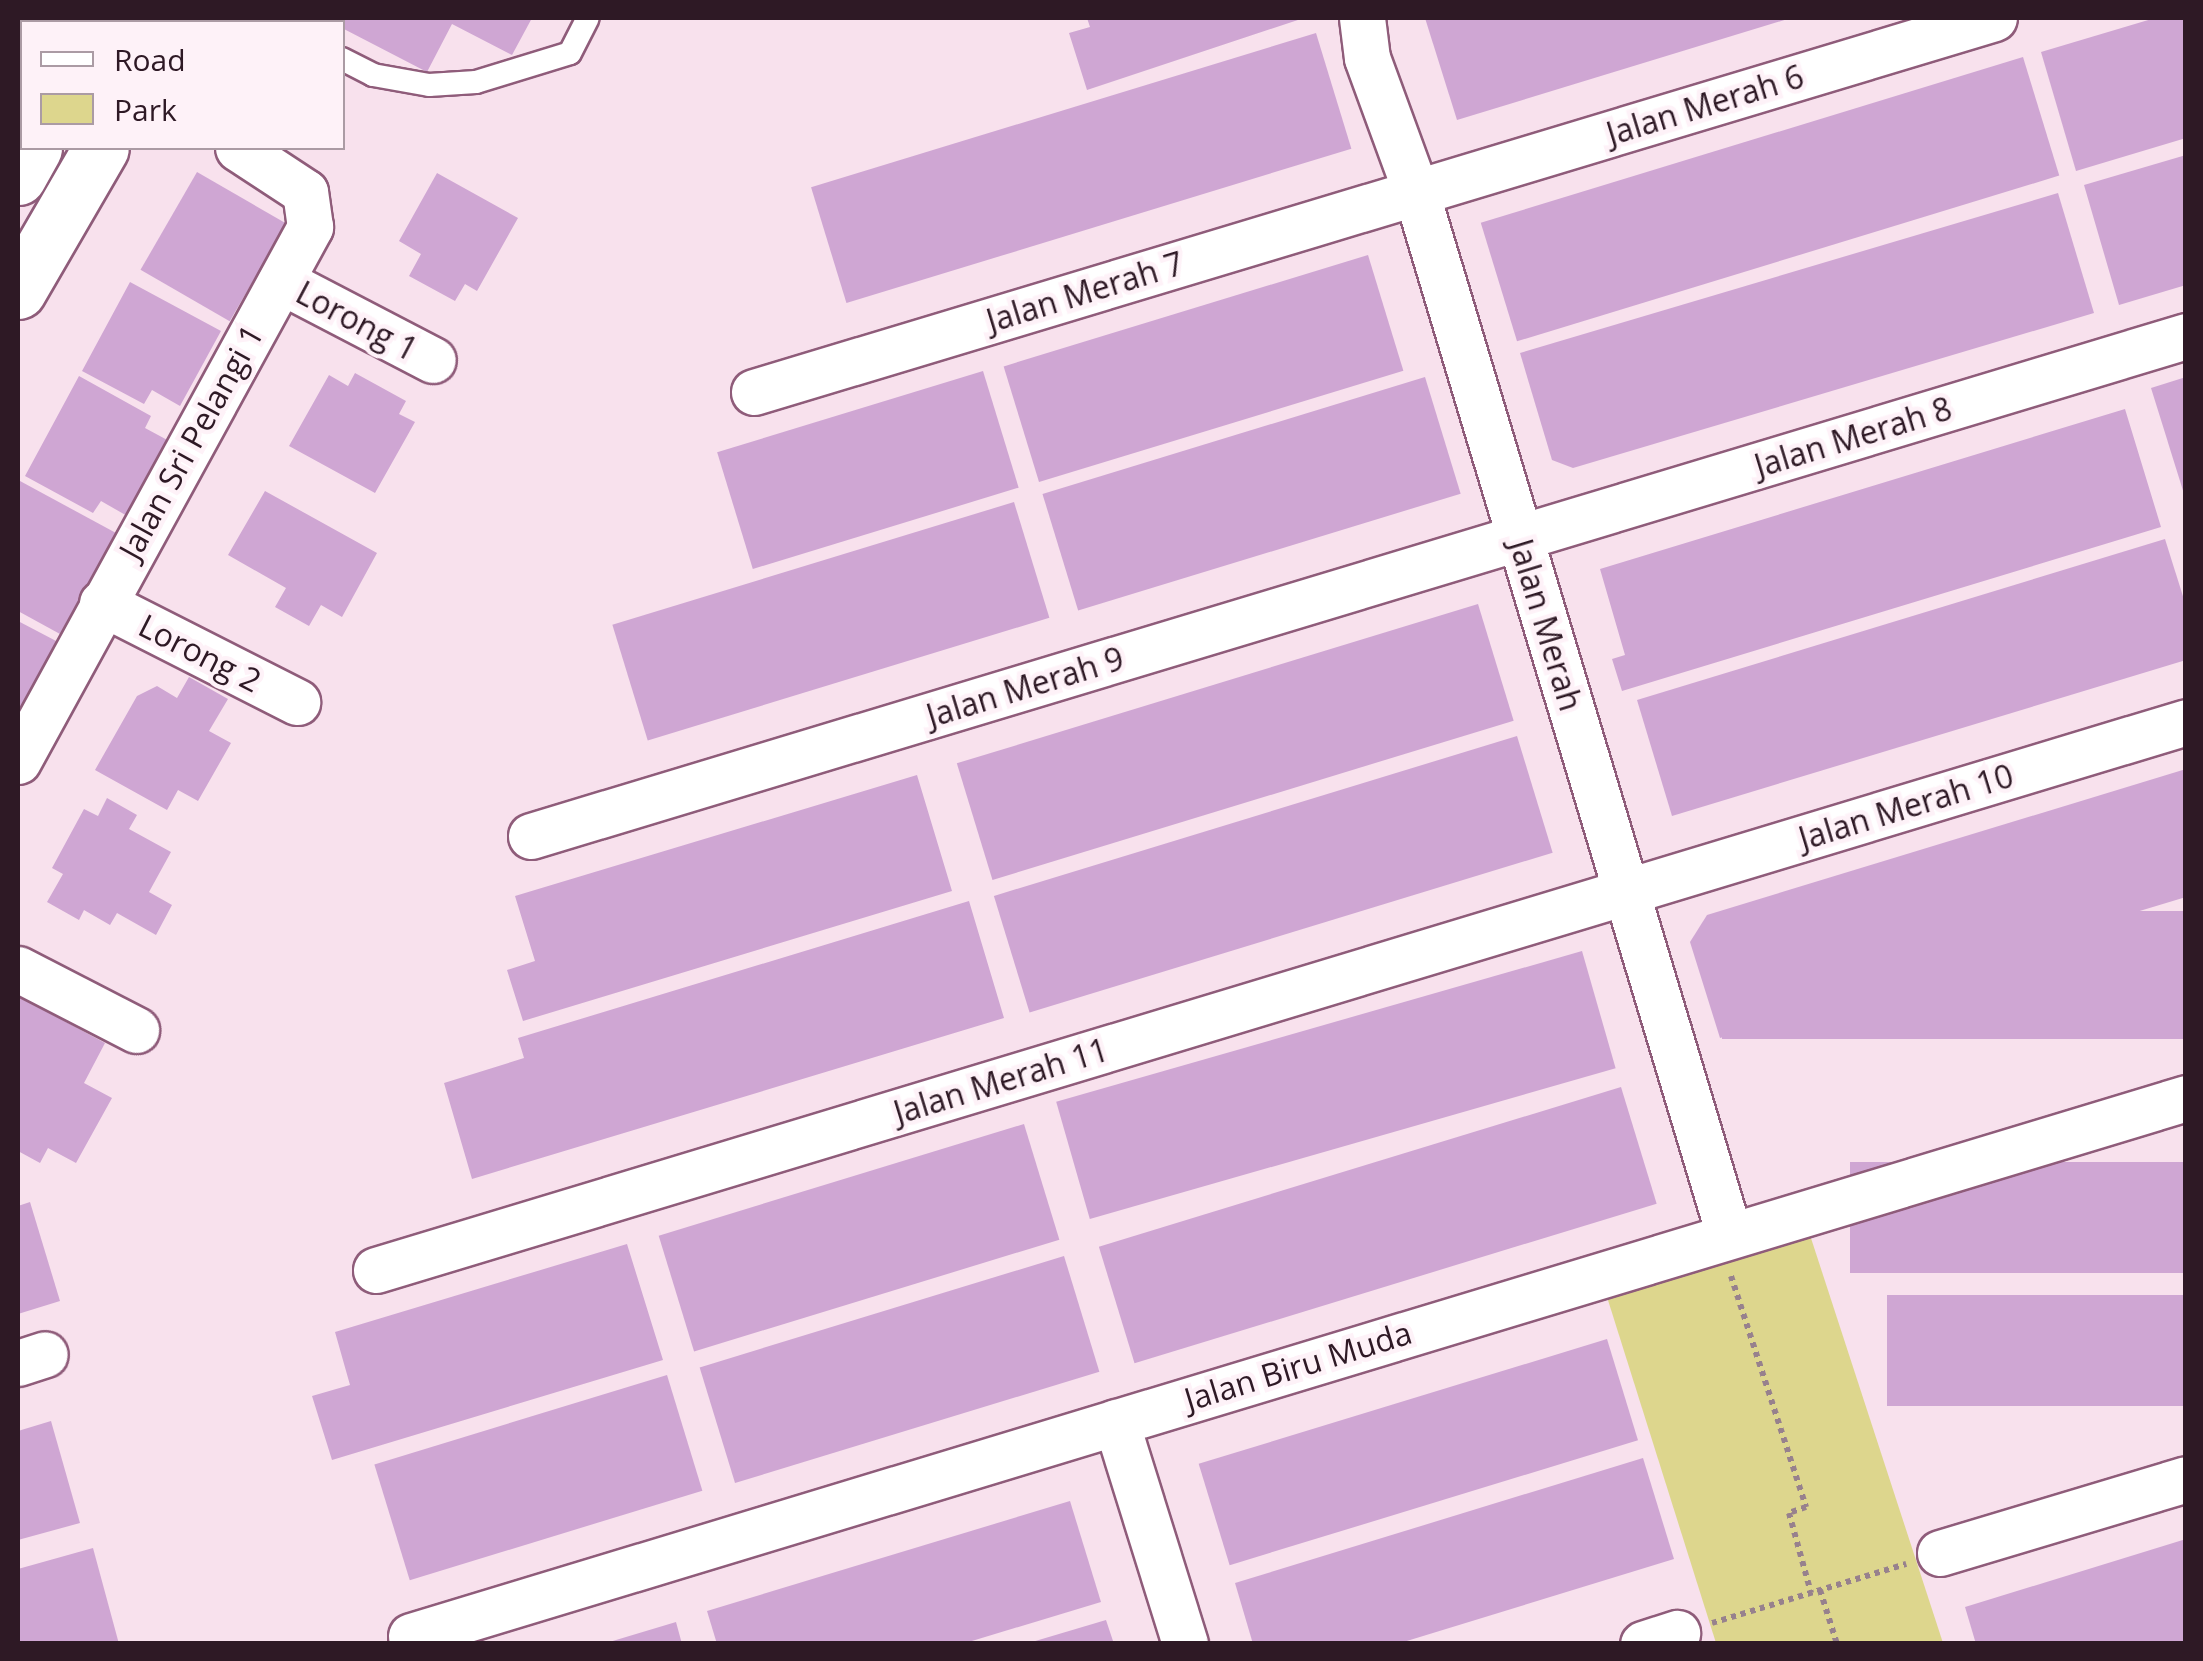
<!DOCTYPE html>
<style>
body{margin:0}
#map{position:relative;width:2203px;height:1661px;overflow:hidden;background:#f8e1ed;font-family:"Open Sans",sans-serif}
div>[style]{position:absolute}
.green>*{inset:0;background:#ddd68d}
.building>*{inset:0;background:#cfa6d3;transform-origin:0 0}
.path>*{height:6px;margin-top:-3px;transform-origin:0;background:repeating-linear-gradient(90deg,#97818d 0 5px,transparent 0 10px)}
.roads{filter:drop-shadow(2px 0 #8f5c7a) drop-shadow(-2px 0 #8f5c7a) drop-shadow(0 2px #8f5c7a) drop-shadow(0 -2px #8f5c7a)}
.lane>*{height:22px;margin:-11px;padding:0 11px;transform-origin:11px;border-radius:11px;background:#fff}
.street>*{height:45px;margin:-22.5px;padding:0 22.5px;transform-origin:22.5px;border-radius:22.5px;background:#fff}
.primary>*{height:55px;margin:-27.5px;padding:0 27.5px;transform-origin:27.5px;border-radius:27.5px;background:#fff}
.highway>*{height:55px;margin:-27.5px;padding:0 27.5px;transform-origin:27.5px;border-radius:27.5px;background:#fff}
span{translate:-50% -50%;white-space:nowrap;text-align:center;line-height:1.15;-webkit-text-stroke:9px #fef2f8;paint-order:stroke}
.street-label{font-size:32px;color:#2e1925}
.frame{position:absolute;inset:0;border:20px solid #2e1925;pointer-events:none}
.legend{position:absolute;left:20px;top:20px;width:325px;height:130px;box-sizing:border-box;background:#fef2f8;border:2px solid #ab9ba4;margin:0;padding:12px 18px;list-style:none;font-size:30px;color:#2e1925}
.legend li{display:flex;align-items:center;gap:20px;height:50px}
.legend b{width:50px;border:2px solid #ab9ba4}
</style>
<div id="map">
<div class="green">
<i style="clip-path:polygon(1809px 1232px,1943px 1643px,1716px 1643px,1607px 1297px)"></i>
</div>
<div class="building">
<i style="clip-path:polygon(339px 18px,532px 18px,512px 55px,452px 24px,427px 72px,342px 28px)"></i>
<i style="clip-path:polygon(1087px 18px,1304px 18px,1087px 90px,1069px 33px,1090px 27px)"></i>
<i style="clip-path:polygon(1425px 18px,1791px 18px,1457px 120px)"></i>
<i style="clip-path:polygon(2155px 18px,2186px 18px,2186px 138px,2076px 171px,2041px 52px)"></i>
<i style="left:1316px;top:33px;width:121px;height:528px;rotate:73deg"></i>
<i style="left:2023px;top:57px;width:124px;height:567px;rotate:73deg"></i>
<i style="clip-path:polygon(2186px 155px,2186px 285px,2119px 305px,2084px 185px)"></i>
<i style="left:197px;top:172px;width:103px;height:113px;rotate:30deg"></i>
<i style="clip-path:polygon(437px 173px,518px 218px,477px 291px,465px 284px,455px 301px,409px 276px,421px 254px,399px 241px)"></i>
<i style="clip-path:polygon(2058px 193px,2094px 313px,1573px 468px,1552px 460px,1520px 353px)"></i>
<i style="left:1368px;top:255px;width:121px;height:381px;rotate:73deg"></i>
<i style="clip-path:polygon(130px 282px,221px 331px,180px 406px,152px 390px,144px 404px,82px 371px)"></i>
<i style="left:983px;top:371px;width:122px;height:278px;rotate:73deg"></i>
<i style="clip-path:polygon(355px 373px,406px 401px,399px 414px,415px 422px,375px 493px,289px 446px,329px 375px,348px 386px)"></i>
<i style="clip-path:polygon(79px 376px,151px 416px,145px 428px,171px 442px,129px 517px,101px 501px,93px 513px,25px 476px)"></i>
<i style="left:1425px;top:377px;width:122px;height:400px;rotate:73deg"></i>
<i style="clip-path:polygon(2186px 377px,2186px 497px,2185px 497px,2151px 388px)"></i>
<i style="clip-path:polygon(2125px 409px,2161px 527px,1622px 691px,1612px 659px,1625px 655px,1600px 569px)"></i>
<i style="clip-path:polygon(20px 481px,116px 533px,60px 634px,18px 611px)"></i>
<i style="clip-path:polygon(265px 491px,377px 553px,342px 617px,321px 605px,309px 626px,275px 607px,286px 588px,228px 555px)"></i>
<i style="left:1014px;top:502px;width:121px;height:420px;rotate:73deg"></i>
<i style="clip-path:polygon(2165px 539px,2186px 606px,2186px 660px,1672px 816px,1637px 700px)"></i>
<i style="left:1478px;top:604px;width:122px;height:545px;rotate:73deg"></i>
<i style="clip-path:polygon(18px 621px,58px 642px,18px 717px)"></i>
<i style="clip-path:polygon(189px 677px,228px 699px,209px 731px,231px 743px,198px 801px,178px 790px,167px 810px,95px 770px,137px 696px,157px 686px,177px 698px)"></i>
<i style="left:1517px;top:736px;width:122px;height:547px;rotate:73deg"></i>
<i style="clip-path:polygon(2186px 769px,2186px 897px,1720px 1038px,1690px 942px,1707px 915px)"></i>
<i style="clip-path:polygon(917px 775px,952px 891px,523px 1021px,507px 970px,535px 961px,515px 896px)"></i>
<i style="clip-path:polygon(107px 798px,137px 815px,129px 829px,171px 852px,149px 892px,172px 905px,156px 935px,117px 913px,110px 925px,84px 910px,79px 920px,47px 902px,63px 874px,52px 868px,84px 809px,98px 816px)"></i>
<i style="clip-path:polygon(969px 901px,1004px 1018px,472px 1179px,444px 1083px,524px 1058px,518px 1038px)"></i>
<i style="left:2186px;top:911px;width:128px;height:464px;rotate:90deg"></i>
<i style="left:1582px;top:951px;width:122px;height:547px;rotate:74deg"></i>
<i style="clip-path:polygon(20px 997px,105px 1043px,84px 1083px,112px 1098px,76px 1163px,48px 1148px,40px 1163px,18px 1151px)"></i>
<i style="left:1621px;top:1087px;width:122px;height:546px;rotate:73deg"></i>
<i style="left:1024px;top:1124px;width:121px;height:382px;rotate:73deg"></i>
<i style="left:2186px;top:1162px;width:111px;height:336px;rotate:90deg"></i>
<i style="clip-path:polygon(30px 1202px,60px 1301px,18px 1314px,18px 1206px)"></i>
<i style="clip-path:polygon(627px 1244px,663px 1360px,332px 1460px,312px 1396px,350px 1385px,335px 1332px)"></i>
<i style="left:1064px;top:1256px;width:121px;height:381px;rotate:73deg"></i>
<i style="left:2186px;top:1295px;width:111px;height:299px;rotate:90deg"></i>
<i style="left:1607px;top:1339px;width:106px;height:427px;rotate:73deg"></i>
<i style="left:667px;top:1375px;width:121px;height:306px;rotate:73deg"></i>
<i style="clip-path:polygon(51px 1421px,80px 1523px,18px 1540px,18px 1431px)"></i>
<i style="clip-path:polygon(1643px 1458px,1674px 1559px,1397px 1644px,1253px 1644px,1235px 1583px)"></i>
<i style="clip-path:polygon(1070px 1501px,1101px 1602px,962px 1644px,717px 1644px,707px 1611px)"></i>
<i style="clip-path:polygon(2186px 1539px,2186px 1644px,1976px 1644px,1965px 1607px)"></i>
<i style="clip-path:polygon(93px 1548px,119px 1644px,18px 1644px,18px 1569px)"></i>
<i style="clip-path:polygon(1106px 1620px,1114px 1644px,1033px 1644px,1032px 1642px)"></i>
<i style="clip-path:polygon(676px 1622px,682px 1644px,607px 1644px,606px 1643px)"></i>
</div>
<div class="path">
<i style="left:1731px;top:1276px;width:243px;rotate:72deg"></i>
<i style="left:1806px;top:1507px;width:18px;rotate:161deg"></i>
<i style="left:1789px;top:1513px;width:83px;rotate:74.6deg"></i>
<i style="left:1820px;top:1590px;width:57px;rotate:72.5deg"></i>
<i style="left:1712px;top:1623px;width:203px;rotate:-16.9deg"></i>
</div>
<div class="roads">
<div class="lane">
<i style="left:313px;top:18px;width:4px;rotate:76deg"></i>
<i style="left:342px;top:59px;width:35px;rotate:27deg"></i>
<i style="left:373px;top:75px;width:57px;rotate:10.1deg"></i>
<i style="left:429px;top:85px;width:47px;rotate:-3.7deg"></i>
<i style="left:476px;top:82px;width:98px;rotate:-17.1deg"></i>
<i style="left:570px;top:53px;width:39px;rotate:-63deg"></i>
</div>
<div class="street">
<i style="left:1362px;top:18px;width:40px;rotate:82.9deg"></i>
<i style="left:1367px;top:58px;width:143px;rotate:69.9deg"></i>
<i style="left:1416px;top:192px;width:1088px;rotate:73.28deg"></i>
<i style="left:281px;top:281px;width:171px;rotate:27.5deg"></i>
<i style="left:754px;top:392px;width:1295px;rotate:-16.78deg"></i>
<i style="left:102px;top:603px;width:219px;rotate:26.9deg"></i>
<i style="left:18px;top:761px;width:609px;rotate:-61.33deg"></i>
<i style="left:310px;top:227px;width:35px;rotate:-98deg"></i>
<i style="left:305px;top:192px;width:80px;rotate:-146.7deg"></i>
<i style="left:531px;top:836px;width:1729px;rotate:-16.81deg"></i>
<i style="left:18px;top:969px;width:133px;rotate:27.3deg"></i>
<i style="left:376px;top:1270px;width:1891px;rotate:-16.84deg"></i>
<i style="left:18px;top:1363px;width:28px;rotate:-18deg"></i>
<i style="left:1116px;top:1422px;width:232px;rotate:72.7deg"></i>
<i style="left:1940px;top:1553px;width:257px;rotate:-16.7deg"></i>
<i style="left:411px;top:1636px;width:1855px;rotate:-16.86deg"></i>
<i style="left:1643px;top:1644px;width:36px;rotate:-18deg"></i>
</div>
<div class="primary">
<i style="left:170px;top:22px;width:5px;rotate:-53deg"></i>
<i style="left:18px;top:291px;width:165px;rotate:-59.9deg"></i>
</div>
<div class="highway">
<i style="left:104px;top:22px;width:4px;rotate:-63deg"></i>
<i style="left:18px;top:62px;width:9px;rotate:-63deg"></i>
<i style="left:18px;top:177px;width:33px;rotate:-61deg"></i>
</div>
</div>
<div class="street-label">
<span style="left:1705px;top:105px;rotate:-17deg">Jalan Merah 6</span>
<span style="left:1085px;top:292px;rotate:-17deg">Jalan Merah 7</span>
<span style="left:357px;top:321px;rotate:28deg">Lorong 1</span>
<span style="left:1853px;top:437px;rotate:-17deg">Jalan Merah 8</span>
<span style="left:191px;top:442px;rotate:-61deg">Jalan Sri Pelangi 1</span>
<span style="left:1546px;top:625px;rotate:73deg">Jalan Merah</span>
<span style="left:200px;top:653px;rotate:27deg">Lorong 2</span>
<span style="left:1025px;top:687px;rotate:-17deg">Jalan Merah 9</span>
<span style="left:1906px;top:807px;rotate:-17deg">Jalan Merah 10</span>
<span style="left:1001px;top:1081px;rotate:-17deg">Jalan Merah 11</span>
<span style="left:1298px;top:1366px;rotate:-17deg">Jalan Biru Muda</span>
</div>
<div class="frame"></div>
<ul class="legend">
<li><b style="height:12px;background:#fff"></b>Road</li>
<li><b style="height:28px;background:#ddd68d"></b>Park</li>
</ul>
</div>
